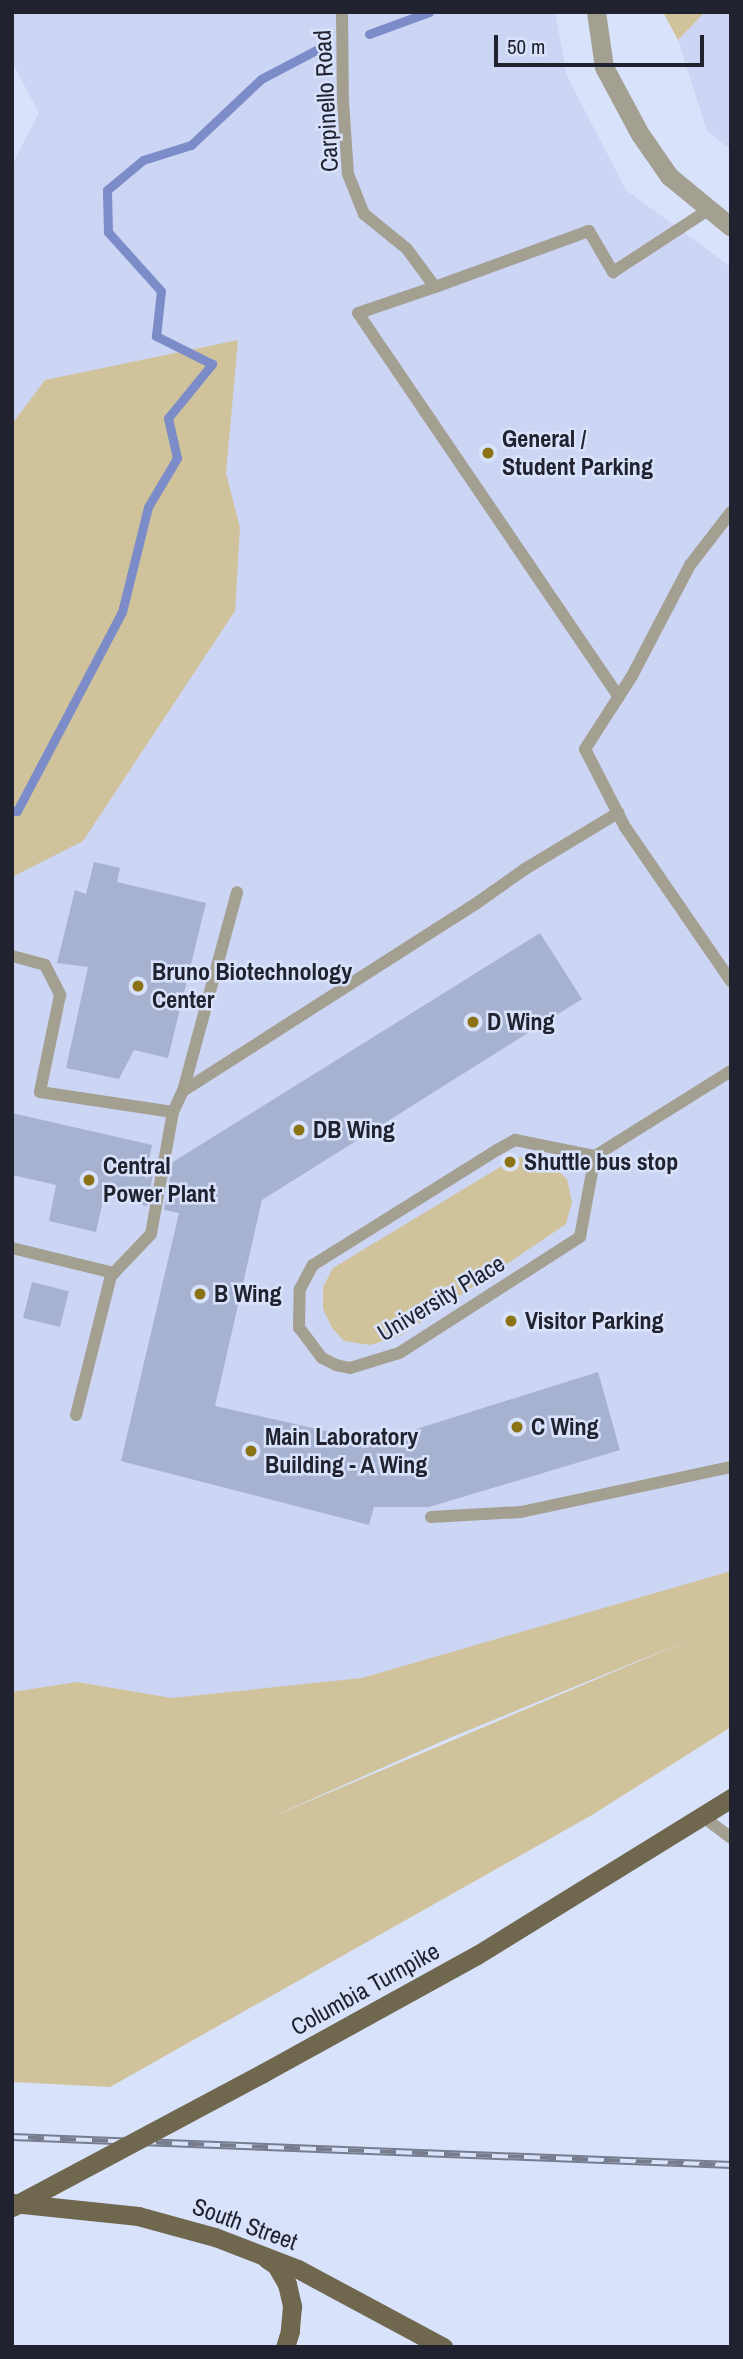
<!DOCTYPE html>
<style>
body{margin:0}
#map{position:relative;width:743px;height:2359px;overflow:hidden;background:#d9e2fb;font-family:"Archivo Narrow",sans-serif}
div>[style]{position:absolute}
.built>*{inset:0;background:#ccd5f4}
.green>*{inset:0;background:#d0c39b}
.stream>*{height:9px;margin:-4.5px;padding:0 4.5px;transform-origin:4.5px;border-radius:4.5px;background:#7b8cc8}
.building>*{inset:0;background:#a7b1d0;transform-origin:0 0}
.service>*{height:12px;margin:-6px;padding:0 6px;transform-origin:6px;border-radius:6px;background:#a39f91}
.minor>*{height:19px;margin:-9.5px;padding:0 9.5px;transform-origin:9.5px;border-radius:9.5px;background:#a39f91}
.primary>*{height:19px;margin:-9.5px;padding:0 9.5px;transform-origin:9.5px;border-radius:9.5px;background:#6f684f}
.rail>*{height:8px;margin-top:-4px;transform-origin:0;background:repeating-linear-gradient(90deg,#d9e2fb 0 16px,#777d8f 0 32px);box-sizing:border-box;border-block:2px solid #777d8f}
.primary-bridge>*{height:19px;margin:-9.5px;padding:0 9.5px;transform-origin:9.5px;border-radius:9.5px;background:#6f684f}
.dots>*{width:19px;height:19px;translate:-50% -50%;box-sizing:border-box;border:4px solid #d9e2fb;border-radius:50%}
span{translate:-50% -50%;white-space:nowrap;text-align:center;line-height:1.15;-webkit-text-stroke:5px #d9e2fb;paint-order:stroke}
.street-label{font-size:24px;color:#20232f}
.poi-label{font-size:24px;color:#20232f;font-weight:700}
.left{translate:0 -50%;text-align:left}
.frame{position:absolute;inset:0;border:14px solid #20232f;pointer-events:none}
.scale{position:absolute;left:494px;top:35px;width:210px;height:32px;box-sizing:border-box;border:4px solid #20232f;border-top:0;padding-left:9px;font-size:21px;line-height:24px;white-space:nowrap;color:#20232f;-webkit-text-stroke:5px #d9e2fb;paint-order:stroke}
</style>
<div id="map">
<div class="built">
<i style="clip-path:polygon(12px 12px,555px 12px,567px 76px,626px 190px,731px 267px,731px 1622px,447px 1739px,197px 1849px,12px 1861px,12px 165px,39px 113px,12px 62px)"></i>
<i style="clip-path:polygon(705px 12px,731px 12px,731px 150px,707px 131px,678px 40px)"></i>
</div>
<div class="green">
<i style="clip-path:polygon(663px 12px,705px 12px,678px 40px)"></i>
<i style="clip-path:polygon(238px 340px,226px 473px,240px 528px,235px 611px,83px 841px,12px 877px,12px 424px,45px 380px)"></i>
<i style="clip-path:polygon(530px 1156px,553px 1166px,567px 1179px,572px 1202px,566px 1224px,400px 1336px,370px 1345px,344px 1341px,332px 1328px,323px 1309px,323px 1287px,333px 1268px,515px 1158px)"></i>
<i style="clip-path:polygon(evenodd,731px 1571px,731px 1727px,592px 1815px,110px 2087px,12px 2082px,12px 1692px,77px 1682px,172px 1698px,362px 1678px,731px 1571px,696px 1637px,267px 1819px,447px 1739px,696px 1637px)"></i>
</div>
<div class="stream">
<i style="left:369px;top:34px;width:64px;rotate:-20.1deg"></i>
<i style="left:12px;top:811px;width:5px"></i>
<i style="left:17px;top:811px;width:225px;rotate:-62.2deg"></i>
<i style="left:122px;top:612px;width:108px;rotate:-76.1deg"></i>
<i style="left:148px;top:507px;width:57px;rotate:-59.4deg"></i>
<i style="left:177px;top:458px;width:41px;rotate:-102.7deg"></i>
<i style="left:168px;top:418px;width:70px;rotate:-50.8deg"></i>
<i style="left:212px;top:364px;width:63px;rotate:-153.4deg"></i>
<i style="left:156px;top:336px;width:45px;rotate:-83.7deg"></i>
<i style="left:161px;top:291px;width:79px;rotate:-131.9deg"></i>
<i style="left:108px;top:232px;width:42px;rotate:-91.4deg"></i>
<i style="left:107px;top:190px;width:47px;rotate:-39.8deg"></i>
<i style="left:143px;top:160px;width:50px;rotate:-17.4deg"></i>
<i style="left:191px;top:145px;width:96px;rotate:-43.3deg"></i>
<i style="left:261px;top:79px;width:64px;rotate:-27.8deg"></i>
</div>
<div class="building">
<i style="clip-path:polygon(94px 862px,120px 868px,117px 882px,206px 903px,168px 1058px,134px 1050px,119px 1079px,66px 1068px,88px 967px,57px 963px,75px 890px,86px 894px)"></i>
<i style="clip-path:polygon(540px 933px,582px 999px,262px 1200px,215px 1406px,375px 1442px,598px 1372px,620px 1450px,429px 1507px,374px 1507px,369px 1525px,121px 1461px,179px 1213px,164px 1210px,173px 1162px)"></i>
<i style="clip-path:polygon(12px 1113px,152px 1145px,145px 1179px,153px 1174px,147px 1206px,104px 1196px,96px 1232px,49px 1221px,56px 1185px,12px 1175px)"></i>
<i style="left:32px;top:1282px;width:38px;height:37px;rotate:14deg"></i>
</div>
<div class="service">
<i style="left:342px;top:12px;width:89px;rotate:89.4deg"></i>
<i style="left:343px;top:101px;width:73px;rotate:86.1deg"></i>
<i style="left:348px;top:174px;width:43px;rotate:68.2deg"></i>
<i style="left:364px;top:214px;width:55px;rotate:39.1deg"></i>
<i style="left:407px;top:249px;width:47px;rotate:53.6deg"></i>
<i style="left:435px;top:287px;width:164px;rotate:-20deg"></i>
<i style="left:589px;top:231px;width:48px;rotate:59.7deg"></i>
<i style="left:613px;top:272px;width:113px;rotate:-33.1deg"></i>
<i style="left:435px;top:287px;width:81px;rotate:161.3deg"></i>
<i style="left:358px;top:313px;width:464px;rotate:55.8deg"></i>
<i style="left:731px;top:512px;width:67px;rotate:127.7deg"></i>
<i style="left:690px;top:565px;width:125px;rotate:117.6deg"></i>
<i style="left:632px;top:676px;width:87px;rotate:122.8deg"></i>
<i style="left:585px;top:749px;width:88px;rotate:62.9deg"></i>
<i style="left:625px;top:827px;width:187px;rotate:55.5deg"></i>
<i style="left:12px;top:956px;width:34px;rotate:15deg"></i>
<i style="left:45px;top:965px;width:34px;rotate:63deg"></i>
<i style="left:60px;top:995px;width:99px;rotate:101.7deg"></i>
<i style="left:40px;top:1092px;width:134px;rotate:8.6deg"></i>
<i style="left:183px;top:1091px;width:345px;rotate:-32.6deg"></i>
<i style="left:474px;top:905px;width:62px;rotate:-35.2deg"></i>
<i style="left:525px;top:869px;width:109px;rotate:-31.1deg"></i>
<i style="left:595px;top:1156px;width:82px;rotate:100.5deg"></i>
<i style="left:580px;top:1237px;width:215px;rotate:147.3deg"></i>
<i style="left:399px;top:1353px;width:51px;rotate:163deg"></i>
<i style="left:350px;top:1368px;width:14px;rotate:-168deg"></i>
<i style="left:336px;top:1365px;width:16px;rotate:-153deg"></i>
<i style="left:322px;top:1358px;width:38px;rotate:-127deg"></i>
<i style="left:299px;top:1328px;width:39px;rotate:-89deg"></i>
<i style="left:300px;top:1289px;width:27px;rotate:-62deg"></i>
<i style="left:313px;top:1265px;width:217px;rotate:-32deg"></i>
<i style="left:497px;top:1150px;width:21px;rotate:-29deg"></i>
<i style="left:515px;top:1140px;width:82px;rotate:11.3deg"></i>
<i style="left:595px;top:1156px;width:160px;rotate:-32deg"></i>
<i style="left:12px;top:1248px;width:105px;rotate:13.8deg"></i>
<i style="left:76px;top:1415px;width:143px;rotate:-75.9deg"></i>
<i style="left:111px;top:1276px;width:58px;rotate:-46.4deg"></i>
<i style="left:151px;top:1234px;width:124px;rotate:-79.8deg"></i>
<i style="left:173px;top:1112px;width:23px;rotate:-65deg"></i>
<i style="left:183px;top:1091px;width:206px;rotate:-74.8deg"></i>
<i style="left:431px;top:1517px;width:90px;rotate:-3.2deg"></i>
<i style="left:521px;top:1512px;width:215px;rotate:-12.1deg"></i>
<i style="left:702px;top:1816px;width:36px;rotate:37deg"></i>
</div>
<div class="minor">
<i style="left:596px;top:12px;width:56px;rotate:81.7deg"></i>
<i style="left:604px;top:67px;width:76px;rotate:61.8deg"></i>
<i style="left:640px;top:134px;width:51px;rotate:55.4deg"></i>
<i style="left:669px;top:176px;width:80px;rotate:39.4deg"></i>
</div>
<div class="primary">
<i style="left:263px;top:2073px;width:244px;rotate:-28.9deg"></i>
<i style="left:477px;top:1955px;width:299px;rotate:-31.7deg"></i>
<i style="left:13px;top:2203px;width:126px;rotate:5.9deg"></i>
<i style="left:138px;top:2216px;width:80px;rotate:15.3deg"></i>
<i style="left:215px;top:2237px;width:89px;rotate:21.1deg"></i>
<i style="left:298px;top:2269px;width:165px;rotate:28.3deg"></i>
<i style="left:267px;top:2259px;width:11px;rotate:34deg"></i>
<i style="left:276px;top:2265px;width:22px;rotate:60deg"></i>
<i style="left:287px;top:2284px;width:23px;rotate:77deg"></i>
<i style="left:292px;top:2306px;width:25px;rotate:95deg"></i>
<i style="left:290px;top:2331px;width:17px;rotate:107deg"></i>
</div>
<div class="rail">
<i style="left:12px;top:2137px;width:720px;rotate:2.23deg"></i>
</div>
<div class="primary-bridge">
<i style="left:12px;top:2207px;width:285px;rotate:-28.1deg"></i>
</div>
<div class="dots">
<i style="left:488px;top:453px;background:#8b7315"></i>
<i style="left:138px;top:986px;background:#8b7315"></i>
<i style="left:473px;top:1022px;background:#8b7315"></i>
<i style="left:299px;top:1130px;background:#8b7315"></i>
<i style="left:510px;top:1162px;background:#8b7315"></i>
<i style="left:89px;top:1180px;background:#8b7315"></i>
<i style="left:200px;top:1294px;background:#8b7315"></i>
<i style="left:511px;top:1321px;background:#8b7315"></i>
<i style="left:517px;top:1427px;background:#8b7315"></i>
<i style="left:251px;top:1451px;background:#8b7315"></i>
</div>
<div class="street-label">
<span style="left:326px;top:101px;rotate:-93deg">Carpinello Road</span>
<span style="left:441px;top:1298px;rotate:-31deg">University Place</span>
<span style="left:365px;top:1989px;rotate:-29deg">Columbia Turnpike</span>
<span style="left:245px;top:2224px;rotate:20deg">South Street</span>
</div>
<div class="poi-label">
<span class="left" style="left:502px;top:453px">General /<br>Student Parking</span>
<span class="left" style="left:152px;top:986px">Bruno Biotechnology<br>Center</span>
<span class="left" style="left:487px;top:1022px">D Wing</span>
<span class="left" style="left:313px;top:1130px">DB Wing</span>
<span class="left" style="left:524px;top:1162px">Shuttle bus stop</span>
<span class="left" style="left:103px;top:1180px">Central<br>Power Plant</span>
<span class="left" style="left:214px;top:1294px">B Wing</span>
<span class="left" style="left:525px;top:1321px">Visitor Parking</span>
<span class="left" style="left:531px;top:1427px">C Wing</span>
<span class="left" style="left:265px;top:1451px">Main Laboratory<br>Building - A Wing</span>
</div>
<div class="frame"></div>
<div class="scale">50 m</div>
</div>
